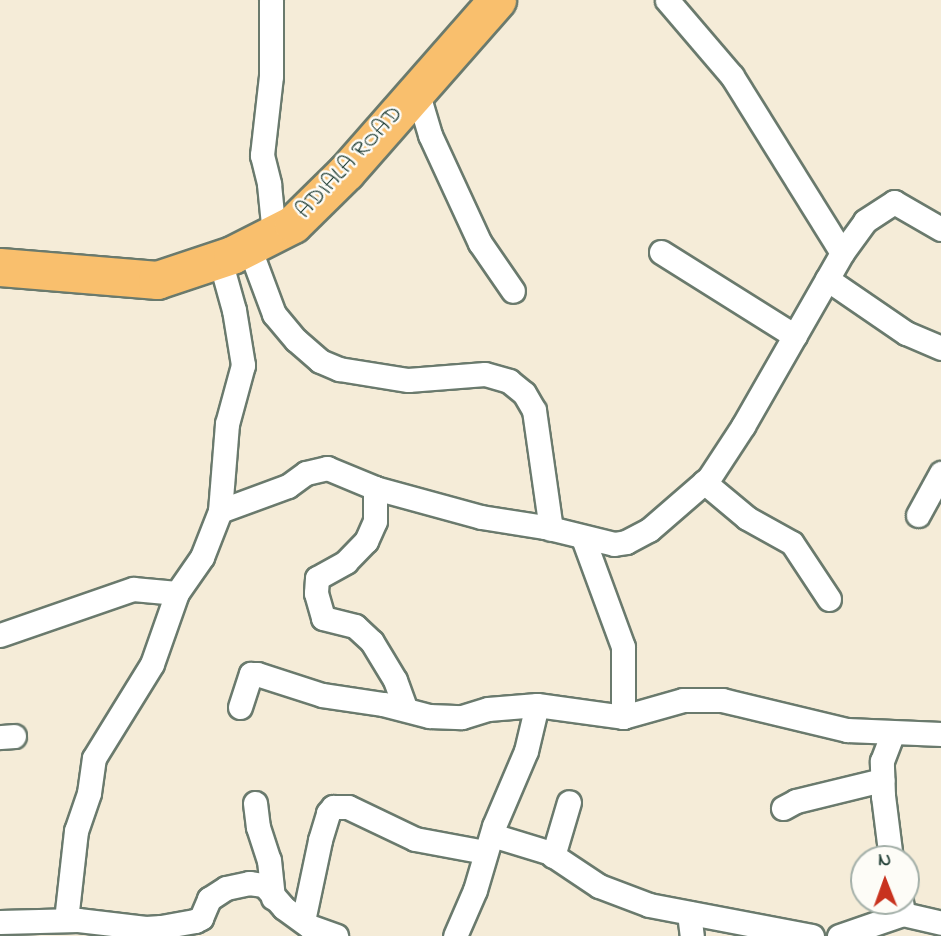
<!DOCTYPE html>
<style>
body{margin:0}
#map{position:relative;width:941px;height:936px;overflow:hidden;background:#f5ecd8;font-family:"Indie Flower",sans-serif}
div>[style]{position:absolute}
.roads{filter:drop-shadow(2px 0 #6a7a6d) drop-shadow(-2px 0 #6a7a6d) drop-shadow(0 2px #6a7a6d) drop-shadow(0 -2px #6a7a6d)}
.street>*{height:23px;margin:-11.5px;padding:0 11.5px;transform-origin:11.5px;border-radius:11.5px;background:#fff}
.primary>*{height:37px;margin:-18.5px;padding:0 18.5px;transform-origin:18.5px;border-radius:18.5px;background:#f9bf6d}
span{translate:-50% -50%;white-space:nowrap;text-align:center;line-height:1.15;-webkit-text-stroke:5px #fdfcf7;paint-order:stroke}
.street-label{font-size:24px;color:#1f3d34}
.north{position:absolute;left:850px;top:845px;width:70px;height:70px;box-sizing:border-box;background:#fdfcf7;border:2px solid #a4b0a9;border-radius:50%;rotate:359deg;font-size:19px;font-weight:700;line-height:28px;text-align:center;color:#1f3d34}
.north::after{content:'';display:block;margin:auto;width:24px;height:32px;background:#c8321e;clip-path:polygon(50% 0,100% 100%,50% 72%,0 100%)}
</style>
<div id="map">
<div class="roads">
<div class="street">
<i style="left:271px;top:0;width:76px;rotate:90deg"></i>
<i style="left:271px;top:76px;width:80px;rotate:96.5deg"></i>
<i style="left:262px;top:155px;width:30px;rotate:76deg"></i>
<i style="left:269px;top:184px;width:50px;rotate:84.3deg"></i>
<i style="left:667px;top:0;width:100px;rotate:49.5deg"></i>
<i style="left:732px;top:76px;width:208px;rotate:58.1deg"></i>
<i style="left:417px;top:91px;width:46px;rotate:73.5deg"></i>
<i style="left:430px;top:135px;width:119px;rotate:65.2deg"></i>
<i style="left:480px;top:243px;width:58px;rotate:55.5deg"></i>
<i style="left:249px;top:247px;width:72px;rotate:69.5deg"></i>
<i style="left:274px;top:314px;width:34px;rotate:50deg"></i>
<i style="left:296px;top:340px;width:32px;rotate:41deg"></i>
<i style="left:320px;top:361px;width:21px;rotate:23deg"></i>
<i style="left:339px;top:369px;width:70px;rotate:9.1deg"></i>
<i style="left:408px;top:380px;width:77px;rotate:-4.5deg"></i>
<i style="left:485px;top:374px;width:25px;rotate:16deg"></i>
<i style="left:509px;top:381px;width:19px;rotate:39deg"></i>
<i style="left:524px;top:393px;width:20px;rotate:60deg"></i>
<i style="left:534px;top:410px;width:120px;rotate:81.9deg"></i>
<i style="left:661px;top:252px;width:158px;rotate:32.1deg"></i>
<i style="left:220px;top:260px;width:52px;rotate:74.4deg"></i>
<i style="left:234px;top:310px;width:56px;rotate:80.7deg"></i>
<i style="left:243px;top:365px;width:61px;rotate:105.2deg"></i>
<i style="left:227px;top:424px;width:87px;rotate:94.6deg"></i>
<i style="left:827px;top:279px;width:96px;rotate:34.4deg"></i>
<i style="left:906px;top:333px;width:38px;rotate:23deg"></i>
<i style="left:704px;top:482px;width:56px;rotate:39.9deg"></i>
<i style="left:747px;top:518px;width:51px;rotate:29.1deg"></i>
<i style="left:792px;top:543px;width:67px;rotate:56.5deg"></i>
<i style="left:375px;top:488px;width:33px;rotate:90deg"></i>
<i style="left:375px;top:521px;width:22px;rotate:114deg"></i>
<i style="left:366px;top:541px;width:29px;rotate:134deg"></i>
<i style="left:346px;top:562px;width:33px;rotate:151deg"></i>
<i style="left:317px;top:578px;width:15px;rotate:94deg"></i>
<i style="left:316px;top:593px;width:26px;rotate:74deg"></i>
<i style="left:323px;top:618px;width:33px;rotate:14deg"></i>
<i style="left:355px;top:626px;width:23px;rotate:43deg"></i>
<i style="left:372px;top:642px;width:44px;rotate:58.8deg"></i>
<i style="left:395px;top:680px;width:30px;rotate:70deg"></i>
<i style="left:918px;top:515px;width:48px;rotate:-61.3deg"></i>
<i style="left:583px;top:538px;width:116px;rotate:69.8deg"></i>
<i style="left:623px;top:647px;width:70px;rotate:90deg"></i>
<i style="left:0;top:635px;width:141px;rotate:-19.1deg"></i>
<i style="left:133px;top:589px;width:44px;rotate:5.2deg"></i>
<i style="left:240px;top:707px;width:35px;rotate:-72deg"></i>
<i style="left:251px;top:674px;width:6px"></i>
<i style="left:257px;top:674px;width:68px;rotate:17.9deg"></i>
<i style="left:322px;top:695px;width:62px;rotate:8.4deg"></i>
<i style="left:383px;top:704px;width:48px;rotate:14.6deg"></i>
<i style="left:429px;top:716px;width:33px;rotate:2deg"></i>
<i style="left:462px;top:717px;width:27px;rotate:-17deg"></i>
<i style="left:488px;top:709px;width:49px;rotate:-4.7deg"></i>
<i style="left:537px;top:705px;width:87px;rotate:7.9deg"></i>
<i style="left:623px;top:717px;width:62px;rotate:-15.8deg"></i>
<i style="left:683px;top:700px;width:39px"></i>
<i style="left:722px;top:700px;width:129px;rotate:13.5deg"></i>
<i style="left:847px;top:730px;width:94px;rotate:2.4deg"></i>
<i style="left:0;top:737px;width:14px;rotate:-4deg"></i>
<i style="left:255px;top:803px;width:24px;rotate:83deg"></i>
<i style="left:258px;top:827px;width:35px;rotate:72deg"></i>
<i style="left:269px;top:860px;width:38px;rotate:84deg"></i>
<i style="left:783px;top:808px;width:15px;rotate:-28deg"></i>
<i style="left:796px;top:801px;width:89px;rotate:-13.7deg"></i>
<i style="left:492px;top:835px;width:59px;rotate:16.9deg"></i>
<i style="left:548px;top:852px;width:61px;rotate:33.7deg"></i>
<i style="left:599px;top:886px;width:53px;rotate:20.8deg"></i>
<i style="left:649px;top:905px;width:166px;rotate:10.8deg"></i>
<i style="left:553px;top:856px;width:56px;rotate:-73.5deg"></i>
<i style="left:891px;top:859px;width:64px;rotate:-97.2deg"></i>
<i style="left:883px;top:796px;width:35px;rotate:-92deg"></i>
<i style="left:882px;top:761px;width:30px;rotate:-69deg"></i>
<i style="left:901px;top:901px;width:13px;rotate:81deg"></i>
<i style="left:903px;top:914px;width:39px;rotate:13deg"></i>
<i style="left:689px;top:913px;width:23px;rotate:83deg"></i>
<i style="left:66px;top:920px;width:90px;rotate:-83.6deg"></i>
<i style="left:76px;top:831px;width:40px;rotate:-71.1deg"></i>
<i style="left:89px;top:793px;width:35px;rotate:-82deg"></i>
<i style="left:94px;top:758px;width:110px;rotate:-58.3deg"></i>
<i style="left:152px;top:664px;width:75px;rotate:-70.6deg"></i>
<i style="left:177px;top:593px;width:44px;rotate:-55.2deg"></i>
<i style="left:202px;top:557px;width:49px;rotate:-68.6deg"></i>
<i style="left:220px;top:511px;width:72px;rotate:-20.2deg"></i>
<i style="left:288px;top:486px;width:22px;rotate:-36deg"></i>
<i style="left:306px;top:473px;width:22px;rotate:-13deg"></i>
<i style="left:327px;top:468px;width:52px;rotate:22.6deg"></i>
<i style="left:375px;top:488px;width:110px;rotate:15.3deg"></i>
<i style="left:481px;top:517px;width:65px;rotate:8.9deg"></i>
<i style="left:545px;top:527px;width:71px;rotate:13.8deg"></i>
<i style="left:614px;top:544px;width:12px;rotate:-9deg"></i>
<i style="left:626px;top:542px;width:26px;rotate:-28deg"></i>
<i style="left:649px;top:530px;width:79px;rotate:-40.9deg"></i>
<i style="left:709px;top:478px;width:62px;rotate:-56.8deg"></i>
<i style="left:743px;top:426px;width:199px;rotate:-60.2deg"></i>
<i style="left:842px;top:253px;width:39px;rotate:-54deg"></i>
<i style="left:865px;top:221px;width:35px;rotate:-33deg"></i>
<i style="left:894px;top:202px;width:54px;rotate:29.9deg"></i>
<i style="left:303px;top:921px;width:83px;rotate:-78.1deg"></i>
<i style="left:320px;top:840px;width:28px;rotate:-73deg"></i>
<i style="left:328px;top:813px;width:8px;rotate:-50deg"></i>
<i style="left:333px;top:807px;width:15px"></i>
<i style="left:348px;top:807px;width:74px;rotate:25.5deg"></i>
<i style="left:415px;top:839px;width:71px;rotate:10.5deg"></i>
<i style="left:0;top:922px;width:78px;rotate:-1.5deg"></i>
<i style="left:78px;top:920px;width:68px;rotate:6.7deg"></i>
<i style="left:146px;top:928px;width:15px;rotate:-4deg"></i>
<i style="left:161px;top:927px;width:35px;rotate:-10deg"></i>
<i style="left:195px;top:921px;width:7px;rotate:-27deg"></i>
<i style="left:201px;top:918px;width:21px;rotate:-67deg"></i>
<i style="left:209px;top:899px;width:20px;rotate:-33deg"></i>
<i style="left:226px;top:888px;width:24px;rotate:-12deg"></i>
<i style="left:249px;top:883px;width:15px;rotate:8deg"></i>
<i style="left:264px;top:885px;width:30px;rotate:49deg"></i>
<i style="left:284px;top:908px;width:31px;rotate:36deg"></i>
<i style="left:309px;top:926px;width:29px;rotate:20deg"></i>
<i style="left:455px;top:936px;width:50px;rotate:-66.5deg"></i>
<i style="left:475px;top:890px;width:67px;rotate:-73.5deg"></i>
<i style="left:494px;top:826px;width:82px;rotate:-66.9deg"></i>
<i style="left:526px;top:751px;width:47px;rotate:-76.6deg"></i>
<i style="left:839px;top:936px;width:68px;rotate:-19deg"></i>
</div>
<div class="primary">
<i style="left:0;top:267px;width:158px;rotate:4.7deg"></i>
<i style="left:157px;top:280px;width:79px;rotate:-18.4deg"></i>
<i style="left:232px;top:255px;width:68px;rotate:-26.9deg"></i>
<i style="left:293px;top:224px;width:74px;rotate:-44.5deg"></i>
<i style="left:346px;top:172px;width:229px;rotate:-48.7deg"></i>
</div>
</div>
<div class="street-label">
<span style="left:350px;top:163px;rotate:-47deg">ADIALA ROAD</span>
</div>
<div class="north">N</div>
</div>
